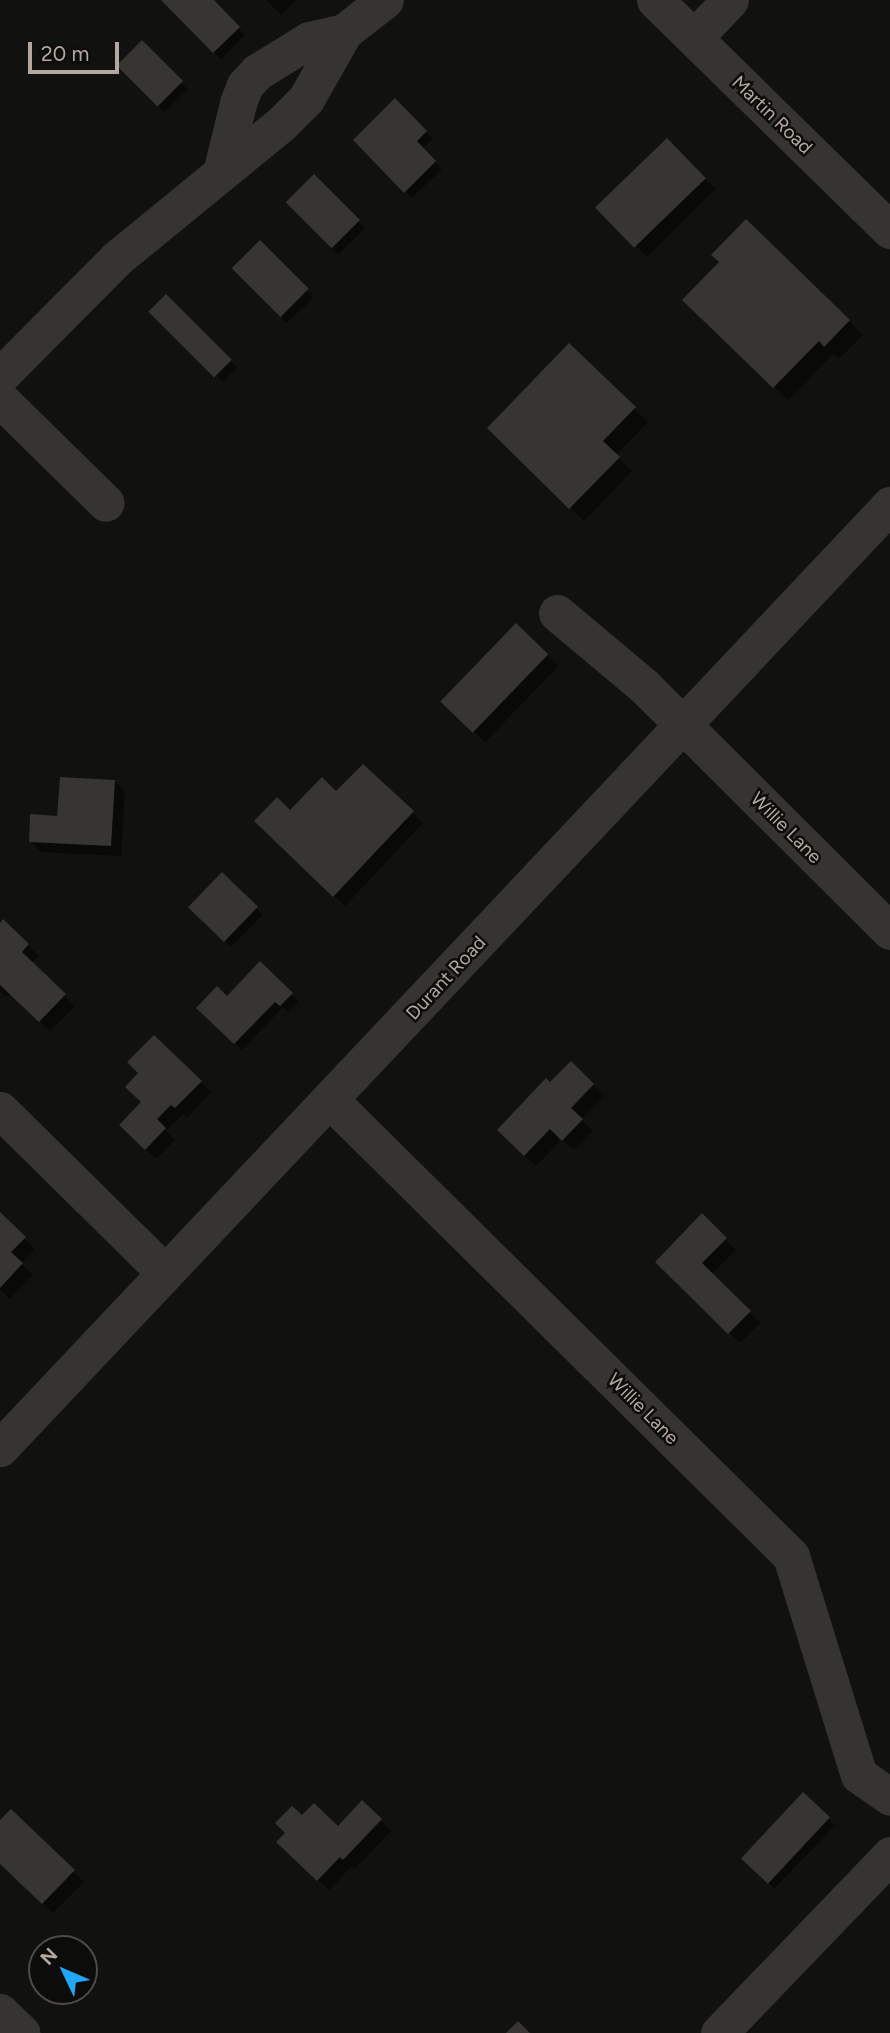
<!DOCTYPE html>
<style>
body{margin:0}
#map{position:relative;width:890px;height:2033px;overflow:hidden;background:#111110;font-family:Figtree,sans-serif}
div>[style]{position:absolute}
.shadow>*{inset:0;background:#0007;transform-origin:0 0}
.building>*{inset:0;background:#363532;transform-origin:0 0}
.minor>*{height:37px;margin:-18.5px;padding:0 18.5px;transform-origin:18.5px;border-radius:18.5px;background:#363431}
span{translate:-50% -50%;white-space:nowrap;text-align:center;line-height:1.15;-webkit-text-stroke:5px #0c0c0b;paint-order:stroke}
.street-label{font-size:19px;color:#b3a8a0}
.north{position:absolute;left:28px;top:1935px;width:70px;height:70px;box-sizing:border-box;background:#0c0c0b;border:2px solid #4f4a47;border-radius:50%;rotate:314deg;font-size:19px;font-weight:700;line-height:28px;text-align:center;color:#b3a8a0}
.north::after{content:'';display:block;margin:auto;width:24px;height:32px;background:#22a6f7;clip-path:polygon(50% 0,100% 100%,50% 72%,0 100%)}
.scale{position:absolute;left:28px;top:42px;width:91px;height:32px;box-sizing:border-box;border:4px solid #b3a8a0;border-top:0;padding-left:9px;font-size:21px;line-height:24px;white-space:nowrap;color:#b3a8a0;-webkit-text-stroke:5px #0c0c0b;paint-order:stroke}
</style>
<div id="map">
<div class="shadow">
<i style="clip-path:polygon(163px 0,212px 0,245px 35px,221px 59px)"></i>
<i style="clip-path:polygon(266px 0,296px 0,281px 15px)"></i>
<i style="left:142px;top:42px;width:66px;height:33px;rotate:46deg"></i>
<i style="clip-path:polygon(395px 101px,433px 139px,422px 149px,442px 169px,412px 198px,355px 140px)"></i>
<i style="left:667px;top:141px;width:68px;height:96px;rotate:45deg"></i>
<i style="left:314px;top:176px;width:73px;height:37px;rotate:46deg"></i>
<i style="clip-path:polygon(746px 222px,863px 335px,839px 359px,833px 354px,788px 400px,684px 299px,721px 262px)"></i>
<i style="left:260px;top:242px;width:77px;height:37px;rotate:46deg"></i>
<i style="left:166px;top:296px;width:101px;height:21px;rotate:45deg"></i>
<i style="clip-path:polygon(569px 345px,648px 422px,616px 455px,632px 471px,584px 521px,489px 428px)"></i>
<i style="left:516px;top:625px;width:59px;height:106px;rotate:44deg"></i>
<i style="clip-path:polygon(363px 766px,423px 823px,345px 906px,256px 821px,290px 812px,336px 794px)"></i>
<i style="clip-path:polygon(114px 781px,125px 792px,121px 856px,41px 852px,30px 841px)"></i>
<i style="left:222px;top:874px;width:58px;height:45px;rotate:45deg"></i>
<i style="clip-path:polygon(3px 922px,39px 956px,31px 964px,75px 1006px,50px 1031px,12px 995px,5px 996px,0 991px,0 925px)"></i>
<i style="clip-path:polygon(260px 963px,299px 1001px,288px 1012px,283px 1007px,242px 1050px,198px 1008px,227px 998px)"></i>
<i style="clip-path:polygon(154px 1037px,211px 1092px,187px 1118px,183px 1114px,166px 1131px,175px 1140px,156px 1159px,121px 1125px,143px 1102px,141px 1073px)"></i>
<i style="clip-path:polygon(571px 1063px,604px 1096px,581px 1119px,593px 1131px,574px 1150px,562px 1139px,536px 1166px,499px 1130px)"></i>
<i style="clip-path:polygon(0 1215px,35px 1249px,21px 1263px,33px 1275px,10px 1299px,0 1289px)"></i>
<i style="clip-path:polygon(702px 1216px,736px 1250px,712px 1274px,760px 1323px,740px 1343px,657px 1262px)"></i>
<i style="left:803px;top:1794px;width:45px;height:88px;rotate:44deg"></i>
<i style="clip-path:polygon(363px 1803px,391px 1831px,355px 1869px,352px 1866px,329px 1890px,279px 1842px,338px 1828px)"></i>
<i style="clip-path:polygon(11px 1811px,84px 1882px,53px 1913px,0 1862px,0 1823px)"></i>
</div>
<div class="building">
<i style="clip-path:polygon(161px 0,214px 0,240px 27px,213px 53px)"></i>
<i style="left:142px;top:40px;width:58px;height:36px;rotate:45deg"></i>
<i style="clip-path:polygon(395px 98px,427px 131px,417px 141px,436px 161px,404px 193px,353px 140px)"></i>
<i style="left:667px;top:138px;width:56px;height:100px;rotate:46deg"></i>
<i style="left:314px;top:174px;width:65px;height:40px;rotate:45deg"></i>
<i style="clip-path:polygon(746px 219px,850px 320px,824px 347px,819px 341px,773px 388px,682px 300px,719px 262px,711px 255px)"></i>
<i style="left:260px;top:240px;width:69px;height:40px;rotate:45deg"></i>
<i style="left:166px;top:294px;width:93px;height:25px;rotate:45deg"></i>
<i style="clip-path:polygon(569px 343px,636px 407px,603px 441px,620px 457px,569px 509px,487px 428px)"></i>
<i style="left:516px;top:623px;width:45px;height:109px;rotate:44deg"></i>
<i style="clip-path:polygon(363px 764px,414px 811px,333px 897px,254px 821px,277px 797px,290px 810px,322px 777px,336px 791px)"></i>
<i style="clip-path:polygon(60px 777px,115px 780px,111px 846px,29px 842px,30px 814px,57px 816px)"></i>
<i style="left:222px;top:872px;width:50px;height:49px;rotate:44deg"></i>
<i style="clip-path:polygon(3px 919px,29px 944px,22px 952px,66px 994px,39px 1022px,0 985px,0 923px)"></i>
<i style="clip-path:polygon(260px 961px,293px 993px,280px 1006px,275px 1002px,234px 1044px,196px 1008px,217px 986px,227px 996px)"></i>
<i style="clip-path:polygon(154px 1035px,202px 1081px,175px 1108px,171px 1105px,157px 1119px,166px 1128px,145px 1150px,119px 1125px,141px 1102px,125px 1087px,138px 1073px,127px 1062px)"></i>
<i style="clip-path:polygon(571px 1061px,594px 1084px,571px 1108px,583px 1119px,562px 1141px,550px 1129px,524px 1156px,497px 1130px,546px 1078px,550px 1082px)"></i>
<i style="clip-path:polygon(0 1212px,26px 1237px,11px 1252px,23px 1263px,0 1288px)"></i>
<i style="clip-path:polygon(702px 1213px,727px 1238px,702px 1263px,751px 1311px,728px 1334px,655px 1262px)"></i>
<i style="left:803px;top:1792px;width:37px;height:91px;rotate:43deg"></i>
<i style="clip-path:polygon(362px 1800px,382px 1819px,343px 1860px,340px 1857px,317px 1881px,276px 1842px,285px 1833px,275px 1823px,292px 1806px,302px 1815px,314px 1803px,338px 1826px)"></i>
<i style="clip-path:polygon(11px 1809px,75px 1870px,42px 1904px,0 1864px,0 1820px)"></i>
<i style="clip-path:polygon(518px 2021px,530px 2033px,506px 2033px)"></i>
</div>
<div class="minor">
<i style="left:655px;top:0;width:329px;rotate:44.4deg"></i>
<i style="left:694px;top:38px;width:52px;rotate:-46.5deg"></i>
<i style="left:221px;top:173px;width:72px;rotate:-76.3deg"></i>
<i style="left:238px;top:103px;width:19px;rotate:-69deg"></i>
<i style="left:245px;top:85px;width:18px;rotate:-47deg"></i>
<i style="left:257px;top:72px;width:61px;rotate:-31.6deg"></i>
<i style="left:309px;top:40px;width:36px;rotate:-13deg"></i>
<i style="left:0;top:376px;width:165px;rotate:-45.2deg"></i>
<i style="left:116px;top:259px;width:215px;rotate:-39.3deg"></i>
<i style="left:282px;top:123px;width:34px;rotate:-45deg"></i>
<i style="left:306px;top:99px;width:77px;rotate:-60.4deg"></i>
<i style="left:344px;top:32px;width:52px;rotate:-38deg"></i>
<i style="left:0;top:399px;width:148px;rotate:44.5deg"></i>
<i style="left:557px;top:613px;width:114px;rotate:40deg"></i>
<i style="left:644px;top:686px;width:347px;rotate:44.9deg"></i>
<i style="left:331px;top:1101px;width:647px;rotate:44.69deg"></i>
<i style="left:791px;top:1556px;width:229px;rotate:72.8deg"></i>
<i style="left:859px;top:1775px;width:38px;rotate:35deg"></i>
<i style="left:0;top:1110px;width:231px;rotate:44.6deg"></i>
<i style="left:0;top:1448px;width:1297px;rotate:-46.66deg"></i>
<i style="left:0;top:2012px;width:30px;rotate:44deg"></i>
<i style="left:719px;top:2033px;width:247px;rotate:-46.1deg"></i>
</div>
<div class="street-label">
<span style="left:772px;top:115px;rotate:44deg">Martin Road</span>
<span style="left:786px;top:828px;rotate:45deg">Willie Lane</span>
<span style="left:446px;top:978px;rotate:-47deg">Durant Road</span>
<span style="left:643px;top:1409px;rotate:45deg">Willie Lane</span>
</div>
<div class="north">N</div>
<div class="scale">20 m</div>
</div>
